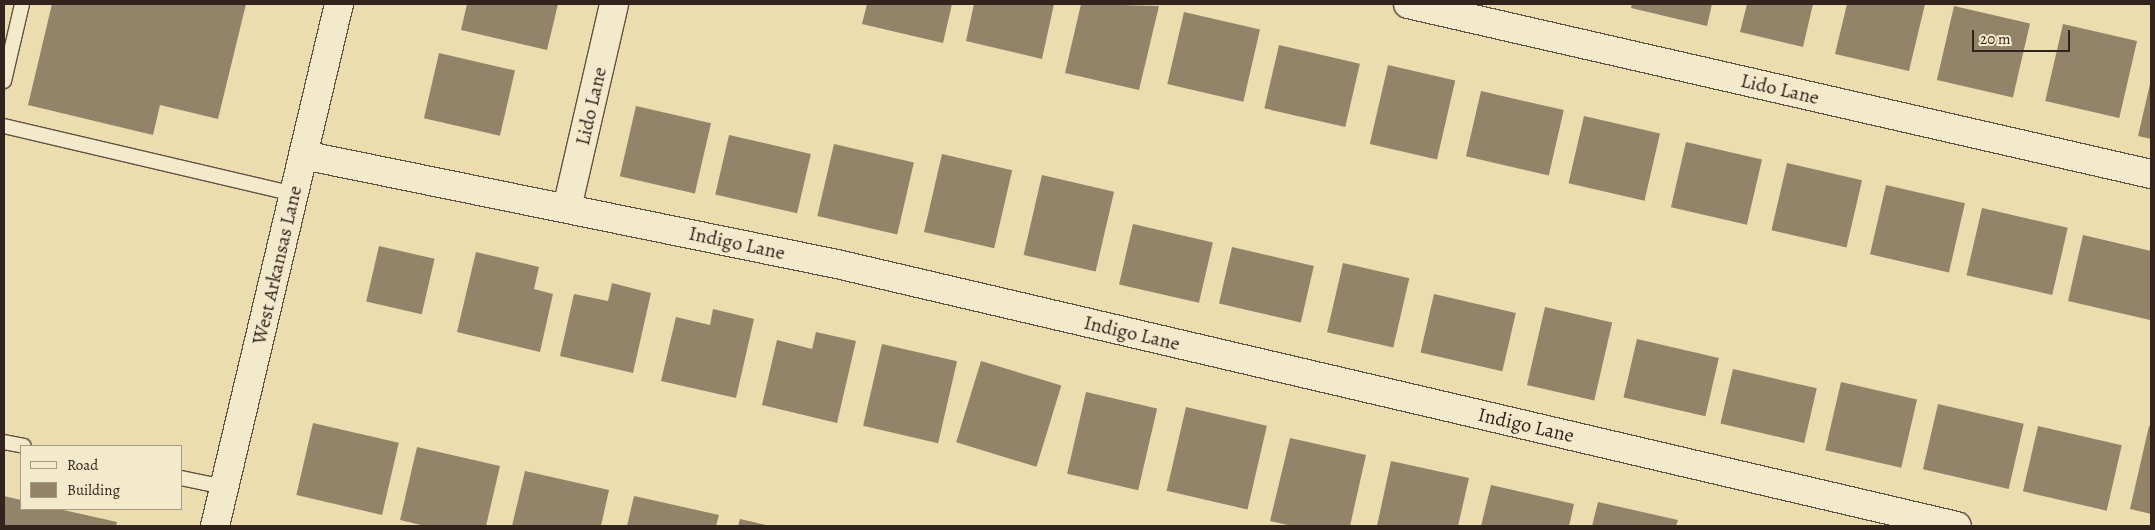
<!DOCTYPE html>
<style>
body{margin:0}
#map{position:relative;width:2155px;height:530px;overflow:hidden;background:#ecddaf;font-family:Alegreya,serif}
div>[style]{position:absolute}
.building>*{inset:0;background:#938469;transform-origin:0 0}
.roads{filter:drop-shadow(1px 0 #605242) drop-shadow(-1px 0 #605242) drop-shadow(0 1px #605242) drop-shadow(0 -1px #605242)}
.lane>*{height:14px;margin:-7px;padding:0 7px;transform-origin:7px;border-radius:7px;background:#f3e9cb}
.street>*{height:28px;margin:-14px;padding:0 14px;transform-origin:14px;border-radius:14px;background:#f3e9cb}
.secondary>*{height:28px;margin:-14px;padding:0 14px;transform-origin:14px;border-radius:14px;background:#f3e9cb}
span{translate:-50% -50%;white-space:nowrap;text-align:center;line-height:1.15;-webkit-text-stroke:4px #f3e9cb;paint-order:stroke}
.street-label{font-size:20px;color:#32231d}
.frame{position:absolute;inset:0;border:5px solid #32231d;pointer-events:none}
.legend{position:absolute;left:20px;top:445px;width:162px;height:65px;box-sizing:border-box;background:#f3e9cb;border:1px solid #a69a85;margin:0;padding:6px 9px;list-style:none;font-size:15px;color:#32231d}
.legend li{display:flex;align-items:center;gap:10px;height:25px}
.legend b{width:25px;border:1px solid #a69a85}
.scale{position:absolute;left:1972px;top:30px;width:98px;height:22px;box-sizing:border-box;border:2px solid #32231d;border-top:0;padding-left:6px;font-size:15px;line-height:18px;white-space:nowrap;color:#32231d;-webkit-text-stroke:4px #f3e9cb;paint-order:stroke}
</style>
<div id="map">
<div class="building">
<i style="clip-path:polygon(52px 4px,246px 4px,218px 119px,160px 105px,153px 135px,28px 105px)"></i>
<i style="clip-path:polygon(467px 4px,558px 4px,547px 50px,461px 30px)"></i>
<i style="clip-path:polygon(867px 4px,952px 4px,943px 43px,862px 24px)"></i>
<i style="clip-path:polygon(974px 4px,1054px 4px,1042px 59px,966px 41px)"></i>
<i style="clip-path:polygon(1081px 4px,1159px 6px,1139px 90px,1065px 73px)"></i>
<i style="clip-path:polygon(1632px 4px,1712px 4px,1707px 26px,1631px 8px)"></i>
<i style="clip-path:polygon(1747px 4px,1813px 4px,1803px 47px,1740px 32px)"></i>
<i style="clip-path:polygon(1847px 4px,1925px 4px,1909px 71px,1835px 54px)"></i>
<i style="left:1954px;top:6px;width:78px;height:76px;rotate:13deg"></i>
<i style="left:1184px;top:12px;width:78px;height:74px;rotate:13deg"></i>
<i style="left:2063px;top:24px;width:76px;height:79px;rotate:13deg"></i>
<i style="left:1279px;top:45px;width:83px;height:65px;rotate:13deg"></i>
<i style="left:439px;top:53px;width:78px;height:67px;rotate:13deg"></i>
<i style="left:1388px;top:65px;width:69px;height:81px;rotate:13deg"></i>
<i style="clip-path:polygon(2150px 84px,2151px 84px,2151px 139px,2138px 136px)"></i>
<i style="left:1481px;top:91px;width:85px;height:67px;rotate:13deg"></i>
<i style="left:636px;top:106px;width:77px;height:72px;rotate:13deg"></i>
<i style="left:1584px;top:116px;width:78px;height:69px;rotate:13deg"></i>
<i style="left:729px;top:135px;width:84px;height:61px;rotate:13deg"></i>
<i style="left:1686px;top:142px;width:78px;height:67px;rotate:13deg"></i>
<i style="left:834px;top:144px;width:82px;height:74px;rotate:13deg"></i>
<i style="left:942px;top:154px;width:72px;height:80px;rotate:13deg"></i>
<i style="left:1787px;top:163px;width:77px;height:69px;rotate:13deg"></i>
<i style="left:1042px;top:175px;width:74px;height:82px;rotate:13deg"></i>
<i style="left:1886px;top:185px;width:81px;height:71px;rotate:13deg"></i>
<i style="left:1982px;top:208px;width:88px;height:69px;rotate:13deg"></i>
<i style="left:1133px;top:224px;width:82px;height:62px;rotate:13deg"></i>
<i style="clip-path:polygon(2083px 235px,2151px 251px,2150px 320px,2068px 301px)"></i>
<i style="left:379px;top:246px;width:57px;height:57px;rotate:13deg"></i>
<i style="left:1232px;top:247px;width:84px;height:58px;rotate:13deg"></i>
<i style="clip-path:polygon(476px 252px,539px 267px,534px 289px,553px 294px,540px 352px,457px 332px)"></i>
<i style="left:1343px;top:263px;width:68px;height:71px;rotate:13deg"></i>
<i style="clip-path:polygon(612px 283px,651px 293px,633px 373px,560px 356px,574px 294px,608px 301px)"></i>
<i style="left:1434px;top:294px;width:84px;height:60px;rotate:13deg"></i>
<i style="left:1545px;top:307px;width:69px;height:80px;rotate:13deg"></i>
<i style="clip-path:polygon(713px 309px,754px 319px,736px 398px,661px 381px,676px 317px,710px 325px)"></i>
<i style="clip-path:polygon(816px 332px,856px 341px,837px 423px,762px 405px,777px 340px,812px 349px)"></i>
<i style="left:1637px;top:339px;width:84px;height:60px;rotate:13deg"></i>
<i style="left:882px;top:344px;width:77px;height:84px;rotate:13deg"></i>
<i style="left:981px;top:361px;width:84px;height:85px;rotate:17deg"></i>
<i style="left:1733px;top:369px;width:86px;height:56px;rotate:13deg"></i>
<i style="left:1841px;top:382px;width:78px;height:70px;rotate:13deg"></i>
<i style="left:1086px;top:392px;width:73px;height:84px;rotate:13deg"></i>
<i style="left:1938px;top:404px;width:88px;height:67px;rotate:13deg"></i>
<i style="left:1186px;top:407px;width:83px;height:86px;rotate:13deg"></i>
<i style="left:313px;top:423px;width:88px;height:74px;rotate:13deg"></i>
<i style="left:2038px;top:426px;width:86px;height:67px;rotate:13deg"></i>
<i style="clip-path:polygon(2149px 426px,2151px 426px,2151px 514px,2130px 509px)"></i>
<i style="clip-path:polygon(1290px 438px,1366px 455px,1350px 526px,1292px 526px,1270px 521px)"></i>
<i style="clip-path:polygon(417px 447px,500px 466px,486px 526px,425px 526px,400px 520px)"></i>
<i style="clip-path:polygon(1391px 461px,1469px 478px,1458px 526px,1377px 526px)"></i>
<i style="clip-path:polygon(525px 471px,609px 490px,601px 526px,512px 526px)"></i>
<i style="clip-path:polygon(1491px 485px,1574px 504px,1569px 526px,1481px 526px)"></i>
<i style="clip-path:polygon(4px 496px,21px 500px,21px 509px,59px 509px,117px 522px,116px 526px,4px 526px)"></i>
<i style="clip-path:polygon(634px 496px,719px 515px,716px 526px,627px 526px)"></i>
<i style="clip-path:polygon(1598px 502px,1678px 520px,1676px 526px,1592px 526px)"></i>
<i style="clip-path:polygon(740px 519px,766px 525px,766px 526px,738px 526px)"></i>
</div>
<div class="roads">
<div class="lane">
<i style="left:4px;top:81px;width:79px;rotate:-76.8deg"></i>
<i style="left:4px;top:126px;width:297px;rotate:13.2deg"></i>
<i style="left:4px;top:442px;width:20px;rotate:11deg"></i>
<i style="left:181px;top:478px;width:44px;rotate:11.8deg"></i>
</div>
<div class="street">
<i style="left:1408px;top:4px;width:762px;rotate:12.89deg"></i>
<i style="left:303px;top:155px;width:545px;rotate:11.54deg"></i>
<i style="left:837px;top:264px;width:1150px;rotate:13.17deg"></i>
<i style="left:567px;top:208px;width:209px;rotate:-77deg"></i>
</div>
<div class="secondary">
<i style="left:215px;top:526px;width:537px;rotate:-76.64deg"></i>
</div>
</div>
<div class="street-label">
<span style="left:1780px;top:89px;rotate:13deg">Lido Lane</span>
<span style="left:591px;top:106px;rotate:-77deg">Lido Lane</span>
<span style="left:737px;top:243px;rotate:12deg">Indigo Lane</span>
<span style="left:277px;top:265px;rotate:-77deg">West Arkansas Lane</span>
<span style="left:1132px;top:333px;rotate:13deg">Indigo Lane</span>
<span style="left:1526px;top:425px;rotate:13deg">Indigo Lane</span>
</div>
<div class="frame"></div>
<ul class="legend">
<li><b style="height:6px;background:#f3e9cb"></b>Road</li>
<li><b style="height:14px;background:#938469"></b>Building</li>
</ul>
<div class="scale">20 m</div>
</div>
